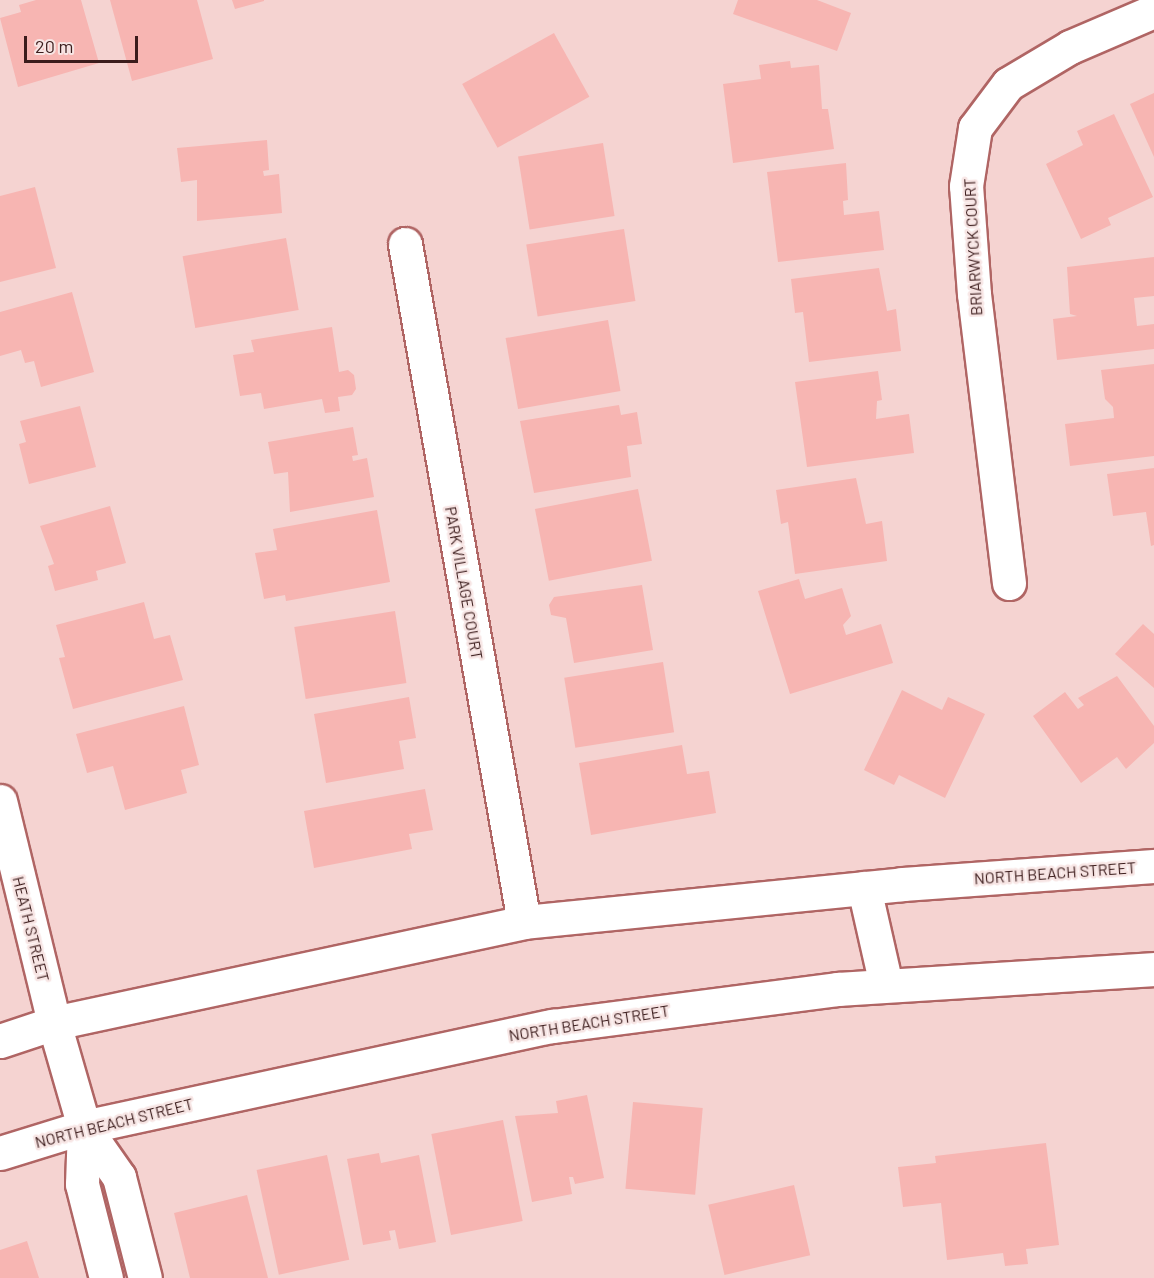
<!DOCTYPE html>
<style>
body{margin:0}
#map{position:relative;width:1154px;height:1278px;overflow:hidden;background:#f5d3d1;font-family:Barlow,sans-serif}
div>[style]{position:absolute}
.building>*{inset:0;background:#f7b5b2;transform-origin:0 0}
.roads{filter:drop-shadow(2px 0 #b06564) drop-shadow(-2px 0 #b06564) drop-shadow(0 2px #b06564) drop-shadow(0 -2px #b06564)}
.minor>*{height:33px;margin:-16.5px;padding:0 16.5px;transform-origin:16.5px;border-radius:16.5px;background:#fff}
.major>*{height:33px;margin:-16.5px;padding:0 16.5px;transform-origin:16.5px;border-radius:16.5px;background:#fff}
span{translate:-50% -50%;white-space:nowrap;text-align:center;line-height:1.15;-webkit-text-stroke:5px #f7e5e4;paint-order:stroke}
.street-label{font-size:16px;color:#3b1c1c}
.scale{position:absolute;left:24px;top:36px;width:114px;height:27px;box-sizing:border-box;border:3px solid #3b1c1c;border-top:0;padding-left:8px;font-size:18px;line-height:21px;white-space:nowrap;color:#3b1c1c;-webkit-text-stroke:4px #f7e5e4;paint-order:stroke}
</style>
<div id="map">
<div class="building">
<i style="clip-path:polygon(36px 0,81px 0,99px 63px,18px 87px,0 18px,21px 12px,19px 5px)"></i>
<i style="clip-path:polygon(110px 0,197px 0,213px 59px,132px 81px)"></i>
<i style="clip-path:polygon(232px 0,264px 0,264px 1px,235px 9px)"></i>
<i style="clip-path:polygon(738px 0,817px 0,851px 13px,837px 51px,733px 14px)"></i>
<i style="left:554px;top:33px;width:73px;height:105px;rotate:61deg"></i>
<i style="clip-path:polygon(790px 61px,791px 68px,819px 65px,822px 109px,828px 109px,834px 149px,733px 163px,723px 84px,761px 79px,759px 65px)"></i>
<i style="clip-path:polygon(1154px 93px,1154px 157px,1130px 104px)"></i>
<i style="clip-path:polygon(1114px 114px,1153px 197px,1108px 218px,1111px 225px,1081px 239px,1046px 164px,1083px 145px,1077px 131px)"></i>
<i style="clip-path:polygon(267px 140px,269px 170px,263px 171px,264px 176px,279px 174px,282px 213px,197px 221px,197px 180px,181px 182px,177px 148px)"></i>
<i style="left:603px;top:143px;width:74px;height:86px;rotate:81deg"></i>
<i style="clip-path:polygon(846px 163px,848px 200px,843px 201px,844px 215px,879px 211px,884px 250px,778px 262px,767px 172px)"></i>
<i style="clip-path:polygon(35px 187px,56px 268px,0 282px,0 196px)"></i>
<i style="left:624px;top:229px;width:73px;height:99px;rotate:81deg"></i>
<i style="left:286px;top:238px;width:73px;height:105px;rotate:80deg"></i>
<i style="clip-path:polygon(1154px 257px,1154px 296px,1134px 298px,1137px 326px,1154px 324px,1154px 349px,1057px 360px,1053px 319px,1077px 316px,1070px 314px,1067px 267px)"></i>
<i style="clip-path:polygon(879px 268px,887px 311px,896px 309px,901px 351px,809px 362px,803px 312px,795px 313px,791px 279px)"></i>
<i style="clip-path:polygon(72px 292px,94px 372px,41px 387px,34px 361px,25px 363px,21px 350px,0 356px,0 312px)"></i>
<i style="left:608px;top:320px;width:72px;height:104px;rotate:80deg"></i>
<i style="clip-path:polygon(332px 327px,339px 372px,348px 370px,354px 375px,356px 389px,352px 395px,338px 397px,340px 411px,325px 413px,322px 399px,264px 409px,261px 393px,240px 396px,233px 355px,254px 352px,251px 340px)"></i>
<i style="clip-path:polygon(1154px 364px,1154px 456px,1070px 466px,1065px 424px,1114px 418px,1113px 407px,1105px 399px,1101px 370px)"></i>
<i style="clip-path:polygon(878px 371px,882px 400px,877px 401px,876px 419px,909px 414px,914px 453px,807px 467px,795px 382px)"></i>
<i style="clip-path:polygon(619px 405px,621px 415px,637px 412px,642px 444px,627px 446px,631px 477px,534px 493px,520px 421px)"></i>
<i style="clip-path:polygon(80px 406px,96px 467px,29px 484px,19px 444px,26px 442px,20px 421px)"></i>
<i style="clip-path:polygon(353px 427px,358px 455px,352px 456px,353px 461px,367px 458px,374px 497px,290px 512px,288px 472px,274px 474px,268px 442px)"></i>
<i style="clip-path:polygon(1154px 468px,1154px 545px,1151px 546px,1146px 512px,1113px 516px,1107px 474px)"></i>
<i style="clip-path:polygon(856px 478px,866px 524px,882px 521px,887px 561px,795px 574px,788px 522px,781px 524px,776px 490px)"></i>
<i style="left:638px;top:489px;width:73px;height:105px;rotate:79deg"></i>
<i style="clip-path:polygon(110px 506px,126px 563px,96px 571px,98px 580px,55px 591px,48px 566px,54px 564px,40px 526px)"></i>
<i style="clip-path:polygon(377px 510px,390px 582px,286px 601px,285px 595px,264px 599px,255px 553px,277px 550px,273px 529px)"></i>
<i style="clip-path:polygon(799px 579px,805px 599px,842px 588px,851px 616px,843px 625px,846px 635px,881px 624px,893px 663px,790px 694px,758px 591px)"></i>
<i style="clip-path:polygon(642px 585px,653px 650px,574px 663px,566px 618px,551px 615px,549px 605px,554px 597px)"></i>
<i style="clip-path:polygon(144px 602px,154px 639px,170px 635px,183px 680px,73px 709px,59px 658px,65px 657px,56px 625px)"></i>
<i style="left:395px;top:611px;width:73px;height:102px;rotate:81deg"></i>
<i style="clip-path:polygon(1143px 624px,1154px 634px,1154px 688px,1115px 654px)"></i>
<i style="left:663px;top:662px;width:71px;height:100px;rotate:81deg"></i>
<i style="clip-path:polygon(1117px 676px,1154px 726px,1154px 743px,1126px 769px,1117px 757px,1081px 783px,1033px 716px,1065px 692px,1078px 709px,1084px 705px,1078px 698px)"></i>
<i style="clip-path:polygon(902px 690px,942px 710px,948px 697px,985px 714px,945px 798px,899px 775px,894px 785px,864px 770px)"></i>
<i style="clip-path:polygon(409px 697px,416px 738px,399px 741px,404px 769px,326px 783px,314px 714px)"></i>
<i style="clip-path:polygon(184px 706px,199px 765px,181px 770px,187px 793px,125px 810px,113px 766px,87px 773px,76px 734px)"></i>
<i style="clip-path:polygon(682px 745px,687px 774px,709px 771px,716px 813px,591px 835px,579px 763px)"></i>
<i style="clip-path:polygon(425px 789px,433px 830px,409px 834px,412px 849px,314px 868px,304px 811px)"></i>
<i style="clip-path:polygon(587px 1095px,604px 1178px,575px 1184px,573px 1177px,569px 1177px,572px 1194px,532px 1202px,515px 1116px,558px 1113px,556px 1101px)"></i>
<i style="left:633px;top:1102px;width:70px;height:87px;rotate:5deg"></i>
<i style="left:503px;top:1120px;width:103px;height:73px;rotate:79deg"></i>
<i style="clip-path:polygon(1046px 1143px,1059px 1245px,1026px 1249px,1028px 1264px,1005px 1266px,1003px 1253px,947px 1260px,941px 1203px,903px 1207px,898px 1167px,936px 1163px,935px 1156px)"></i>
<i style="clip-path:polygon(379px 1153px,381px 1163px,419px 1155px,436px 1242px,399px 1249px,395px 1230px,389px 1231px,391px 1240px,363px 1245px,347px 1159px)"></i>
<i style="left:327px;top:1155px;width:107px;height:72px;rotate:78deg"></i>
<i style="left:794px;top:1185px;width:72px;height:88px;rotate:77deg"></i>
<i style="clip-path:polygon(247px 1195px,268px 1278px,190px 1278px,174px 1213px)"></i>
<i style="clip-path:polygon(27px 1241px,39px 1278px,0 1278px,0 1250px)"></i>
</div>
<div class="roads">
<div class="minor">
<i style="left:405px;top:244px;width:688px;rotate:80.05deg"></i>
<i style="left:1009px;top:583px;width:291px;rotate:-96.9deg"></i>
<i style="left:974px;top:294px;width:108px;rotate:-94.2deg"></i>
<i style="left:966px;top:186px;width:59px;rotate:-81.2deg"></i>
<i style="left:975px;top:128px;width:55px;rotate:-53.1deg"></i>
<i style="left:1008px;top:84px;width:72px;rotate:-30.8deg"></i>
<i style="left:1070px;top:47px;width:91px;rotate:-23.2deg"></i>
<i style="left:0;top:801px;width:228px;rotate:76.3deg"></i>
<i style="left:54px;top:1023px;width:108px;rotate:73.9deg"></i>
<i style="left:84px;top:1127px;width:57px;rotate:92deg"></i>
<i style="left:82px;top:1184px;width:97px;rotate:75.7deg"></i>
<i style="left:84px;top:1127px;width:61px;rotate:55deg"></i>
<i style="left:119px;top:1177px;width:104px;rotate:75.6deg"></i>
</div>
<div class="major">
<i style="left:864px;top:888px;width:99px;rotate:77.2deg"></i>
<i style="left:0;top:1041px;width:57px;rotate:-18.4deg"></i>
<i style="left:54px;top:1023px;width:481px;rotate:-12.1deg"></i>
<i style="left:524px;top:922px;width:380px;rotate:-5.7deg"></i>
<i style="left:902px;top:884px;width:253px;rotate:-4.1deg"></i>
<i style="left:0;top:1153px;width:88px;rotate:-17.2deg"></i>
<i style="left:84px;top:1127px;width:480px;rotate:-12.2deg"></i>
<i style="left:553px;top:1026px;width:287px;rotate:-7.4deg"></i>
<i style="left:838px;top:989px;width:317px;rotate:-3.6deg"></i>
</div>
</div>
<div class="street-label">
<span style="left:973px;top:247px;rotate:-93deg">BRIARWYCK COURT</span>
<span style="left:464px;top:583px;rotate:80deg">PARK VILLAGE COURT</span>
<span style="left:1055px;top:873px;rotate:-4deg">NORTH BEACH STREET</span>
<span style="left:31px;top:929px;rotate:76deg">HEATH STREET</span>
<span style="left:589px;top:1023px;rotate:-9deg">NORTH BEACH STREET</span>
<span style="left:114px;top:1123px;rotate:-14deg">NORTH BEACH STREET</span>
</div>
<div class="scale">20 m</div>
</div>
